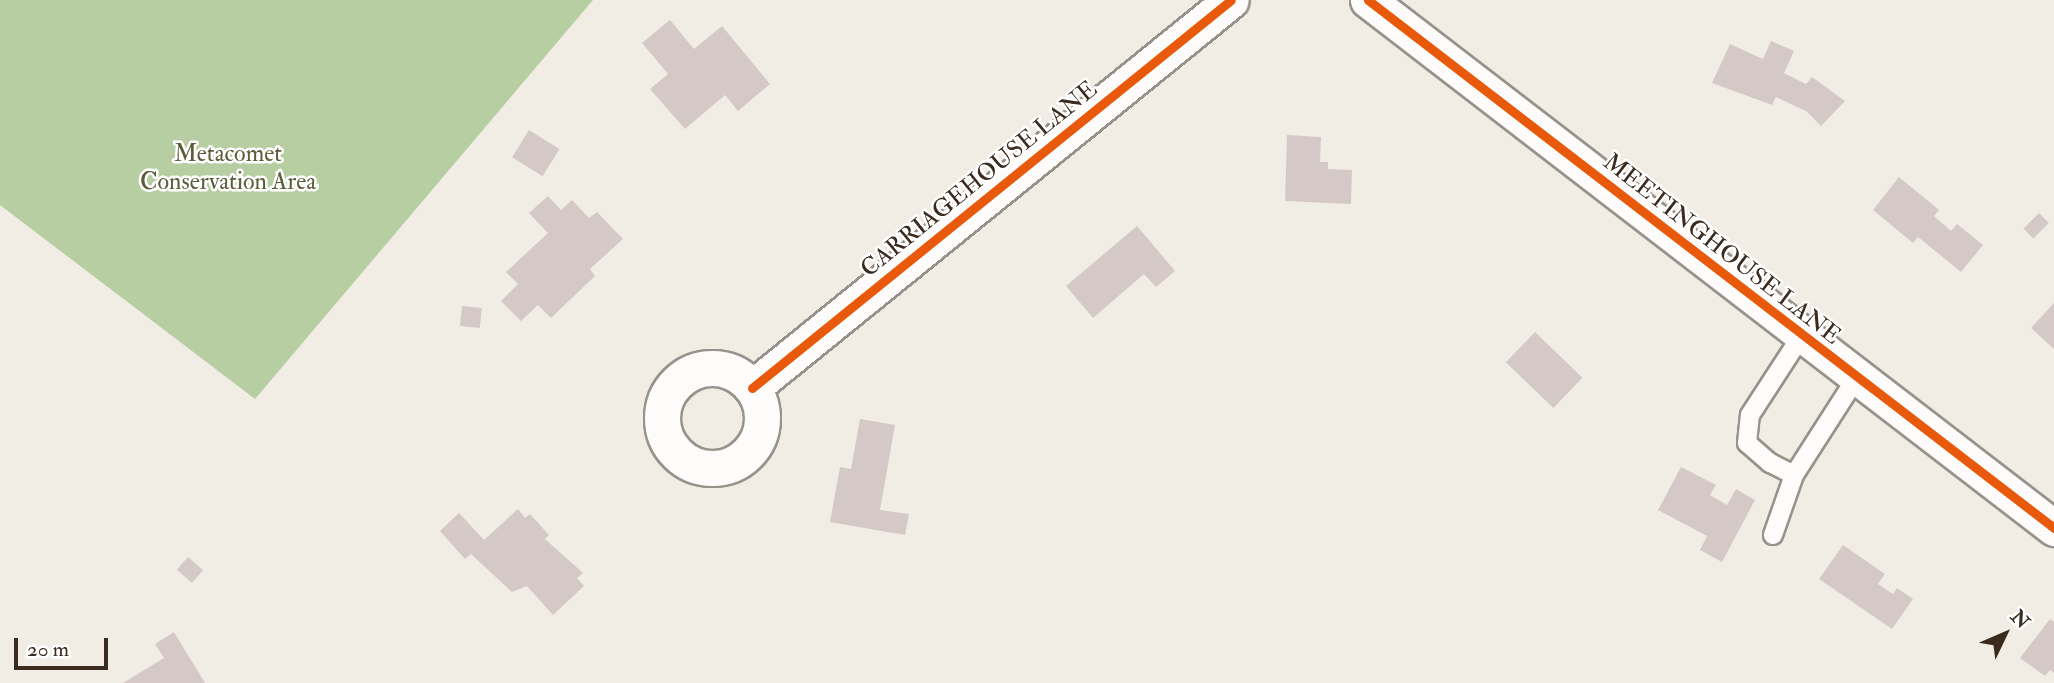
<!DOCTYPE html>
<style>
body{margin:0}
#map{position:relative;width:2054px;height:683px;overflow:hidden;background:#f1ede4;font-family:"IM FELL Double Pica",serif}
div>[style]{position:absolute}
.forest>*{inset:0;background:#b6cea2}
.building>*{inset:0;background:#d5c9c8;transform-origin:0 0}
.roads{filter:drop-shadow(2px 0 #97938c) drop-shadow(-2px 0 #97938c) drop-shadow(0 2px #97938c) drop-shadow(0 -2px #97938c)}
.service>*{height:18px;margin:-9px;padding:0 9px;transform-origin:9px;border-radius:9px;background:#fdfcfb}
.minor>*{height:35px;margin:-17.5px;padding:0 17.5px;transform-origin:17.5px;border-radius:17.5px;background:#fdfcfb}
.minor>.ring{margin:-17.5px;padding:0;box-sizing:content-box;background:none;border:35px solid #fdfcfb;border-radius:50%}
.cycleway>*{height:9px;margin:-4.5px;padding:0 4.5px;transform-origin:4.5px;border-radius:4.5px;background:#e8590c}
span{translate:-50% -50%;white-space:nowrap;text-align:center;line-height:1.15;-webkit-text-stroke:5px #fff;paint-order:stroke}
.park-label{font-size:24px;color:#5c5c3a}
.street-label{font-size:24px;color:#3b2a1e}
.north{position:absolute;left:1970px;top:599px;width:70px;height:70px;-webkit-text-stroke:5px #fff;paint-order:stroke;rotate:46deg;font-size:19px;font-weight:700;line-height:28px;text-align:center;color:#3b2a1e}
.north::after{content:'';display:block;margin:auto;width:24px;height:32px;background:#3b2a1e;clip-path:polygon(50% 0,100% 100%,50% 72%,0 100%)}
.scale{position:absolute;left:14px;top:638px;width:94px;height:32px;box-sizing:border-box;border:4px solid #3b2a1e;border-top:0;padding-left:9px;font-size:21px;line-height:24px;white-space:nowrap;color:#3b2a1e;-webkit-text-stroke:5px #fff;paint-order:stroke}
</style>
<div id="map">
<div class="forest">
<i style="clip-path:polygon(0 0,593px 0,255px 399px,0 205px)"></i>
</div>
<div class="building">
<i style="clip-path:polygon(670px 20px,694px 49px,722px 26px,770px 84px,738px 111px,725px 95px,685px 129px,650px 89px,668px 74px,642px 43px)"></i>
<i style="clip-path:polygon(1771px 41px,1794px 51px,1784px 73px,1806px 84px,1812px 77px,1845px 101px,1821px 126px,1806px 111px,1776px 97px,1772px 105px,1712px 83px,1730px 44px,1763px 59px)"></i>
<i style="left:529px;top:130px;width:36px;height:32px;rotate:32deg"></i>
<i style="clip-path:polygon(1287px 135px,1321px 137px,1320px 162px,1328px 162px,1328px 169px,1352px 170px,1351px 204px,1285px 201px)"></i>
<i style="clip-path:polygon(1899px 177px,1939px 210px,1934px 216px,1951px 231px,1957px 224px,1983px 245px,1961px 272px,1918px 237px,1913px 243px,1873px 210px)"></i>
<i style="clip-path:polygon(548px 196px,561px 210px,572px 200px,589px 218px,597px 212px,623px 239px,590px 269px,595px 276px,551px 318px,538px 305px,521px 321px,501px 301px,518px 284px,506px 272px,548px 233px,529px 213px)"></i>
<i style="left:2039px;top:213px;width:14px;height:22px;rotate:45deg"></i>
<i style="clip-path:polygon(1137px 226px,1175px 271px,1156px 287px,1144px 274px,1093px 318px,1066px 286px)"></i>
<i style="clip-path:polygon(2054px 303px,2054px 349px,2031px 328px)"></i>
<i style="left:462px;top:306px;width:20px;height:20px;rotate:6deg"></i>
<i style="left:1535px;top:332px;width:66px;height:42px;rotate:44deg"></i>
<i style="clip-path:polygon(860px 419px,895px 425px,880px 510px,909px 514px,905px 535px,830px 522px,840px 467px,851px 469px)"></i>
<i style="clip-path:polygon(1681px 467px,1716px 485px,1710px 495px,1727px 505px,1736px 489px,1755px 500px,1722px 562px,1700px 550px,1707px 536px,1658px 510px)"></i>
<i style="clip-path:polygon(518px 509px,525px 518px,530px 514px,549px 535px,545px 539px,583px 573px,577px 578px,584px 586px,553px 615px,527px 586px,512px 592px,471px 554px,465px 559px,440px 531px,459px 513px,484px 540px)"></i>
<i style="clip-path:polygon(1843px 545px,1885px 574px,1878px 584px,1893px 594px,1897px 588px,1913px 599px,1892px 629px,1819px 579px)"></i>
<i style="left:188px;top:557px;width:20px;height:17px;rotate:41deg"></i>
<i style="clip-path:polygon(2050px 619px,2054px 622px,2054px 673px,2050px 670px,2045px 676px,2020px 658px)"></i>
<i style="clip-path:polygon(174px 632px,205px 683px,123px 683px,164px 658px,155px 644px)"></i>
</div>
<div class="roads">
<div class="service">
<i style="left:1794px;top:475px;width:117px;rotate:-57.3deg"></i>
<i style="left:1773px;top:535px;width:64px;rotate:-70.7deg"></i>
<i style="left:1794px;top:475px;width:27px;rotate:-153deg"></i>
<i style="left:1770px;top:463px;width:30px;rotate:-139deg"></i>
<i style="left:1747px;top:443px;width:28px;rotate:-84deg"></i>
<i style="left:1750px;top:415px;width:95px;rotate:-57deg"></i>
</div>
<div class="minor">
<i style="left:1368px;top:0;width:866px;rotate:37.58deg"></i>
<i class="ring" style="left:662px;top:368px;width:65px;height:65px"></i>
<i style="left:752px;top:388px;width:616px;rotate:-39.01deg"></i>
</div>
</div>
<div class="cycleway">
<i style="left:1368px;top:0;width:866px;rotate:37.58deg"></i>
<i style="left:752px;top:388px;width:616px;rotate:-39.01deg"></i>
</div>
<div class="park-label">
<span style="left:228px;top:168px">Metacomet<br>Conservation Area</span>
</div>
<div class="street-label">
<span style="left:979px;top:179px;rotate:-39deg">CARRIAGEHOUSE LANE</span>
<span style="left:1722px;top:249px;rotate:38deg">MEETINGHOUSE LANE</span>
</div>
<div class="north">N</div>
<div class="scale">20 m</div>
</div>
